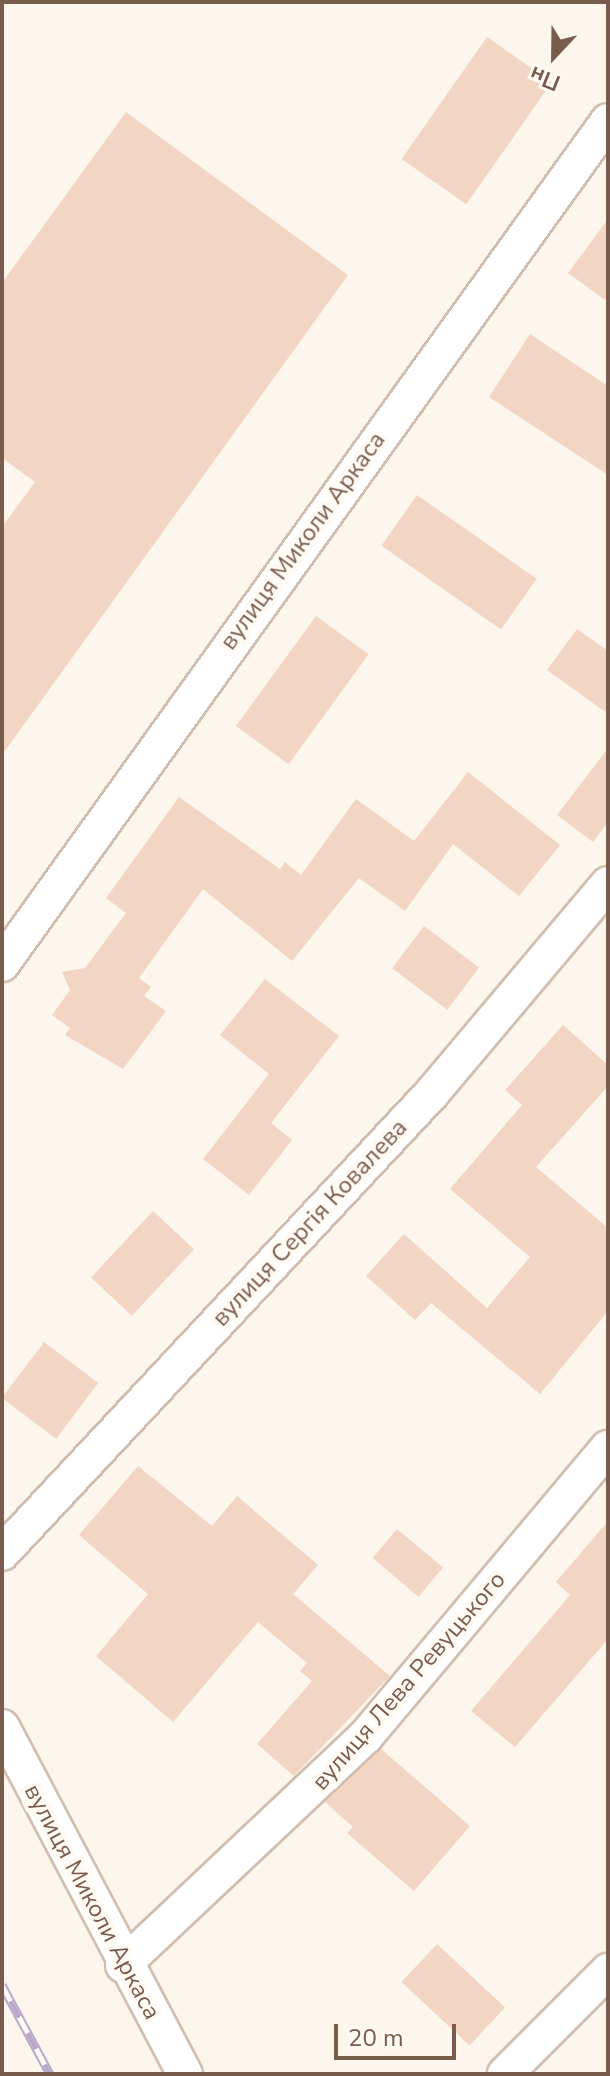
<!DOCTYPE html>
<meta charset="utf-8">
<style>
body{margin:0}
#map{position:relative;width:610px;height:2076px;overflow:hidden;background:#fdf6ec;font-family:"Nunito Sans",sans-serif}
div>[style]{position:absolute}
.building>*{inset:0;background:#f3d5c3;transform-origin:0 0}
.roads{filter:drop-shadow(2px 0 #d1beb0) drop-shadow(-2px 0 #d1beb0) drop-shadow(0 2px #d1beb0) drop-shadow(0 -2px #d1beb0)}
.minor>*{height:34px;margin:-17px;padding:0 17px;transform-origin:17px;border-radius:17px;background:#fff}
.rail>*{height:9px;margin-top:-4.5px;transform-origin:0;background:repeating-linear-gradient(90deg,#fffaf3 0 18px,#b9a8c9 0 36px);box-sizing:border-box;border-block:2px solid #b9a8c9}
span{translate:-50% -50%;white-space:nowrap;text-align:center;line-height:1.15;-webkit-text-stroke:8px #fffaf3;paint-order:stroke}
.street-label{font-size:24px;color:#7a5c4d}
.frame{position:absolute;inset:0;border:4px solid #7a5c4d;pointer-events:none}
.north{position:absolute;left:514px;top:16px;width:80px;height:80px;-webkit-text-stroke:6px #fffaf3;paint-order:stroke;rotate:202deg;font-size:22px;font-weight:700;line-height:32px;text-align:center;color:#7a5c4d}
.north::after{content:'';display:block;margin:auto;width:28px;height:36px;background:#7a5c4d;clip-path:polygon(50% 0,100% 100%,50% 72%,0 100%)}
.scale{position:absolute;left:334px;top:2024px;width:122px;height:36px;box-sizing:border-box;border:4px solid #7a5c4d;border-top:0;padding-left:10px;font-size:24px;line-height:28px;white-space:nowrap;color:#7a5c4d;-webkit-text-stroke:6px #fffaf3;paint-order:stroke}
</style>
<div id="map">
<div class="building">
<i style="left:487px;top:37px;width:79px;height:149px;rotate:35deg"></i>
<i style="clip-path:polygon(126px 112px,348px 275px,2px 755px,2px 527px,35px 482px,2px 458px,2px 283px)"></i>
<i style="clip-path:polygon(608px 219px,608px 302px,568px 273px)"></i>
<i style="clip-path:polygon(530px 334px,608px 386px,608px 475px,489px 397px)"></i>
<i style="left:417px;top:495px;width:146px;height:62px;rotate:35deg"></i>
<i style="left:316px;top:616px;width:65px;height:136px;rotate:36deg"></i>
<i style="clip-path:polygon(577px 629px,608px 651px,608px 714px,547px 670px)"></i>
<i style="clip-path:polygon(608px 748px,608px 822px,593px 842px,557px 815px)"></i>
<i style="clip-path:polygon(468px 772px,560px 845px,519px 896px,453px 844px,405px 911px,359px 878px,292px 961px,203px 889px,139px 978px,151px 987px,144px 996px,166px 1011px,123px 1069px,65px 1035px,70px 1028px,52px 1015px,70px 990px,62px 972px,85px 968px,126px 913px,106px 898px,179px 797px,280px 869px,285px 862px,301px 875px,356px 799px,414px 841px)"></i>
<i style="left:424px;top:926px;width:69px;height:53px;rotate:37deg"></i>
<i style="clip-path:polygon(265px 979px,339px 1036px,271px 1123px,292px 1140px,249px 1195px,203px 1159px,269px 1074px,220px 1035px)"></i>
<i style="clip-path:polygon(563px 1025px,608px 1065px,608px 1086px,536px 1167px,608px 1228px,608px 1311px,540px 1394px,431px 1303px,415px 1320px,366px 1276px,404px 1234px,487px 1308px,530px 1257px,450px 1189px,522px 1105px,505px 1090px)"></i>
<i style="left:153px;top:1211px;width:56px;height:91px;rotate:43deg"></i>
<i style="left:44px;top:1342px;width:68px;height:70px;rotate:37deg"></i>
<i style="clip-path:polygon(138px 1466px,212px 1526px,237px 1496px,318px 1565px,293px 1594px,390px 1676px,294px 1776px,257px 1744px,312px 1681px,300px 1671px,307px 1663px,258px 1622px,173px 1722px,96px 1656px,148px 1594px,79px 1535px)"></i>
<i style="clip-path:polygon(608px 1521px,608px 1639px,515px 1747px,471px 1711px,570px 1595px,556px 1582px)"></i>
<i style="left:397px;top:1529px;width:60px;height:38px;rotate:40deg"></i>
<i style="clip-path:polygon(381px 1749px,470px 1826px,414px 1891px,347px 1833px,353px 1827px,325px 1802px)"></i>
<i style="left:437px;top:1944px;width:93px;height:52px;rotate:43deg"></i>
</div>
<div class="roads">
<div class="minor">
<i style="left:2px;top:964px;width:1038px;rotate:-54.29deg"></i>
<i style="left:2px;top:1553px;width:630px;rotate:-46.93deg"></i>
<i style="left:432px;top:1093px;width:273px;rotate:-49.9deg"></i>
<i style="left:2px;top:1727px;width:392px;rotate:62.2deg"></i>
<i style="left:123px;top:1965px;width:334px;rotate:-43.3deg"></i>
<i style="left:366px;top:1736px;width:376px;rotate:-50deg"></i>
<i style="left:505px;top:2074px;width:146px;rotate:-45deg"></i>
</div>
</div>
<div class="rail">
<i style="left:2px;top:1985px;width:101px;rotate:61.7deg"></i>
</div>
<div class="street-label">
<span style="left:303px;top:541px;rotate:-54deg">вулиця Миколи Аркаса</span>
<span style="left:310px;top:1223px;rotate:-47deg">вулиця Сергія Ковалева</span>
<span style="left:409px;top:1681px;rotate:-49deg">вулиця Лева Ревуцького</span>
<span style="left:92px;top:1902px;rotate:62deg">вулиця Миколи Аркаса</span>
</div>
<div class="frame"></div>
<div class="north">Пн</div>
<div class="scale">20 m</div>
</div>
